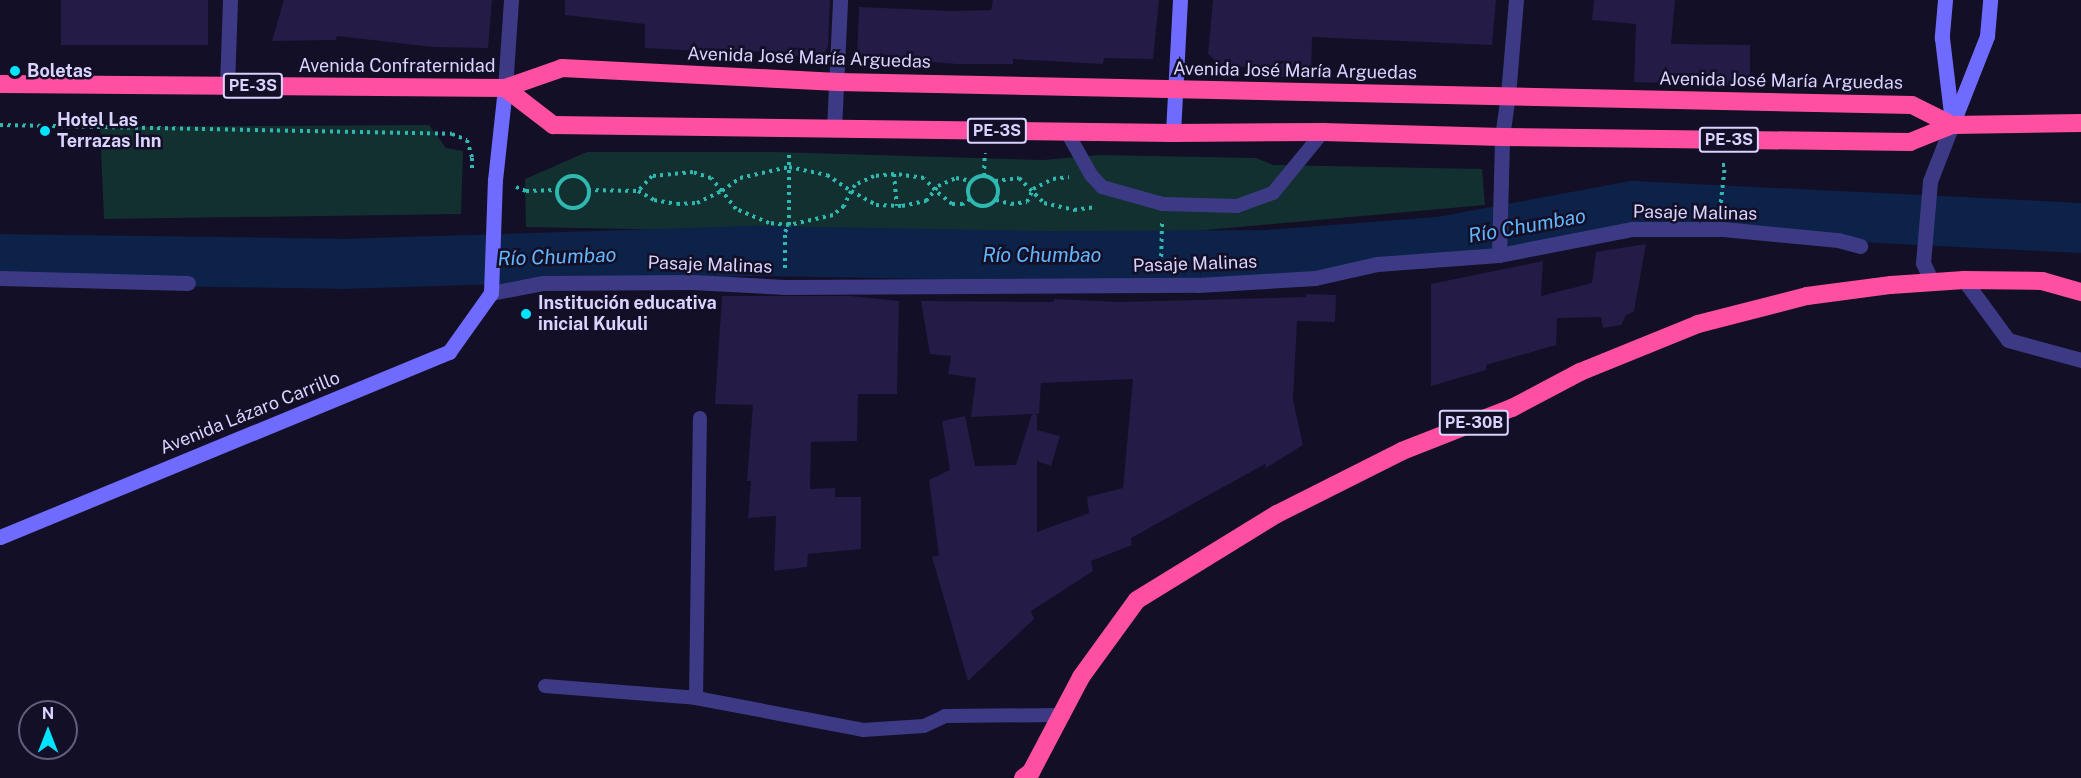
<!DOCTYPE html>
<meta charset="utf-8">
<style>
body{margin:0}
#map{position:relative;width:2081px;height:778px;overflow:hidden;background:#130f26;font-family:"Public Sans",sans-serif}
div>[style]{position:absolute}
.green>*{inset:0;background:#12302f}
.river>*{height:50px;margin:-25px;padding:0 25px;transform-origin:25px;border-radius:25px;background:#0c2248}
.building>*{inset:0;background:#241b47;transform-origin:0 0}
.path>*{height:4px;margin-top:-2px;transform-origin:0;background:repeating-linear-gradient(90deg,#2fb8b0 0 3px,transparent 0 7.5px)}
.path>.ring{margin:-2px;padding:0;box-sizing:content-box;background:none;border:4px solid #2fb8b0;border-radius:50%}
.lane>*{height:14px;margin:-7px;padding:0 7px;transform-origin:7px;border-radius:7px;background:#3d3a85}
.street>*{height:15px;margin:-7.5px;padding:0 7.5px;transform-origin:7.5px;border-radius:7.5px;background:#3d3a85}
.secondary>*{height:15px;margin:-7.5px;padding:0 7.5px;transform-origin:7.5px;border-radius:7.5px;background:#6f6bff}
.highway>*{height:18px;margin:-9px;padding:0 9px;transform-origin:9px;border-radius:9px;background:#ff4fa3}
.dots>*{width:16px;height:16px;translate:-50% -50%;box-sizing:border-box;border:3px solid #130f26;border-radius:50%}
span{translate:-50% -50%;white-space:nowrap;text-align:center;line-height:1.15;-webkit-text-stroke:5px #130f26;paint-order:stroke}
.shield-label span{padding:2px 4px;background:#130f26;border:2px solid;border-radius:4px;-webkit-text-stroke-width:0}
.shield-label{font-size:16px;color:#d9d4ff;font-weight:700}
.street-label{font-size:18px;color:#d9d4ff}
.poi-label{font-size:18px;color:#d9d4ff;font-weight:700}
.left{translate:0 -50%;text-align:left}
.water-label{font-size:20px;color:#62b6ff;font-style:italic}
.north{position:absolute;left:18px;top:700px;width:60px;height:60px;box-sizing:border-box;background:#130f26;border:2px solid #625e7d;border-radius:50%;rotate:0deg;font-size:16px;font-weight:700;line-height:24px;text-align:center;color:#d9d4ff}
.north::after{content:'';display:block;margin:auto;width:21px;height:27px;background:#00e5ff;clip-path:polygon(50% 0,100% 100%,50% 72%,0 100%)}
</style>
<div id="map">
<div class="green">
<i style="clip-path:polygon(429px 125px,446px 148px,463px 151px,461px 214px,104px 219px,100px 127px)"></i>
<i style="clip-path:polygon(587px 152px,775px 152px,1043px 160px,1100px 155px,1256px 158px,1273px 165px,1482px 169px,1485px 205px,1162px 234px,785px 232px,526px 227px,525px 179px)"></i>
</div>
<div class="river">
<i style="left:0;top:259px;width:340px;rotate:0.8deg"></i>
<i style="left:340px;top:264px;width:419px;rotate:-1.8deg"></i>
<i style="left:759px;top:251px;width:296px;rotate:1deg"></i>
<i style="left:1055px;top:256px;width:214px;rotate:-0.3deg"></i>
<i style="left:1269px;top:255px;width:170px;rotate:-4.4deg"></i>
<i style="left:1439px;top:242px;width:197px;rotate:-10.5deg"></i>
<i style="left:1633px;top:206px;width:449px;rotate:2.8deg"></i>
</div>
<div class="building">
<i style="left:61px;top:0;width:147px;height:45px"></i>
<i style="clip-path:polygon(284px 0,492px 0,488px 48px,433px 47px,337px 36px,336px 40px,272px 41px)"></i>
<i style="clip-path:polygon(565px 0,830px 0,828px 46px,821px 59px,754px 51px,754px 54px,645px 48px,645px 24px,565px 15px)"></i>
<i style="clip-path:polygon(993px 0,1159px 0,1153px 59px,1104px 58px,1103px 64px,1013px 59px,1013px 64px,957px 64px,920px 61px,920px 59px,857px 57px,859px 7px,952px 11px,991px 10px)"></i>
<i style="clip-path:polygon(1213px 0,1496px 0,1492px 45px,1312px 37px,1311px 75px,1286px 72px,1286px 77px,1252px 75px,1252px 67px,1221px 66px,1208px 54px)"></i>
<i style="clip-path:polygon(1594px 0,1675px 0,1671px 44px,1750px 45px,1750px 86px,1634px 82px,1636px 24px,1592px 20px)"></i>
<i style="clip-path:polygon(1646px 244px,1634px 311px,1626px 315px,1621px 325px,1603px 328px,1601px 317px,1557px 318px,1556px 345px,1486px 365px,1486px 370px,1431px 386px,1431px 284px,1543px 261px,1541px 296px,1592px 283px,1596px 252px)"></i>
<i style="clip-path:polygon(evenodd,1306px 294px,1336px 295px,1335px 322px,1297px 321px,1293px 400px,1303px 445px,1266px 468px,1265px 464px,1131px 538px,1132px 545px,1091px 561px,1093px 571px,1031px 611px,1034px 619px,968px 681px,932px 557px,939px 555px,929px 480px,950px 470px,942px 421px,965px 416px,975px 466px,1016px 465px,1032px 414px,971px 417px,976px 378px,948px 374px,951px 356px,930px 354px,921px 301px,1054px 302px,1054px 299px,1119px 302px,1306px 297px,1306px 294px,1133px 379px,1123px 488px,1087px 497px,1089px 513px,1037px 532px,1037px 461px,1051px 466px,1060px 436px,1037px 430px,1037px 415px,1032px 414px,1039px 414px,1041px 383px,1133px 379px)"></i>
<i style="clip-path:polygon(722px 296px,851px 296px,899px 301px,897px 394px,858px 394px,857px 441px,811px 442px,810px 489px,835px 488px,835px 497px,861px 497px,861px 549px,808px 554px,807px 567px,774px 571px,776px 516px,748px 518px,751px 481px,747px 481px,753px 405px,715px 404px)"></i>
</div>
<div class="path">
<i style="left:0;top:125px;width:452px;rotate:1.1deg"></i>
<i style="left:452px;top:134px;width:16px;rotate:22deg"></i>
<i style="left:467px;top:140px;width:19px;rotate:74deg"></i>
<i style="left:472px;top:158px;width:13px;rotate:90deg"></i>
<i style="left:894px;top:174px;width:32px;rotate:85deg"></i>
<i class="ring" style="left:968px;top:176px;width:26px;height:26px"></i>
<i style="left:984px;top:176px;width:23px;rotate:-88deg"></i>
<i class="ring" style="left:557px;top:176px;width:28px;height:28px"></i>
<i style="left:995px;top:181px;width:24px;rotate:-7deg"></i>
<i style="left:1019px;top:178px;width:35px;rotate:45deg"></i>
<i style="left:1044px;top:203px;width:31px;rotate:13deg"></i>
<i style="left:1074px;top:210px;width:22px;rotate:-8deg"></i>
<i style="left:516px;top:187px;width:11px;rotate:22deg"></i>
<i style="left:526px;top:191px;width:31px;rotate:-2deg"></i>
<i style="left:588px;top:190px;width:50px;rotate:1.1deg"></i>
<i style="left:970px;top:199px;width:9px;rotate:144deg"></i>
<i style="left:963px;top:204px;width:11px;rotate:180deg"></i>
<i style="left:952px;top:204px;width:22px;rotate:-141deg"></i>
<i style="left:935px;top:190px;width:16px;rotate:-133deg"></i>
<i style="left:924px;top:178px;width:30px;rotate:-172deg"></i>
<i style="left:894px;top:174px;width:20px;rotate:174deg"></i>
<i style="left:874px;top:176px;width:21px;rotate:155deg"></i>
<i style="left:855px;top:185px;width:7px;rotate:124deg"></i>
<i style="left:851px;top:191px;width:17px;rotate:115deg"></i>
<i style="left:844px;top:206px;width:14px;rotate:141deg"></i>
<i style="left:833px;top:215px;width:45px;rotate:167.2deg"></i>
<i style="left:789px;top:225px;width:20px;rotate:-174deg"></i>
<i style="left:769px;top:223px;width:36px;rotate:-157deg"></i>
<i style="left:736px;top:209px;width:23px;rotate:-128deg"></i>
<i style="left:722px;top:191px;width:17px;rotate:-130deg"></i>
<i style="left:711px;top:178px;width:19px;rotate:-162deg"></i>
<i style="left:693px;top:172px;width:41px;rotate:174.4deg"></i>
<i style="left:652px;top:176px;width:21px;rotate:133deg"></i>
<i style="left:638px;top:191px;width:18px;rotate:29deg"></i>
<i style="left:654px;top:200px;width:23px;rotate:10deg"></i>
<i style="left:677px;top:204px;width:20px;rotate:-3deg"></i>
<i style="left:697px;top:203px;width:28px;rotate:-26deg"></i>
<i style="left:722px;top:191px;width:22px;rotate:-36deg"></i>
<i style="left:740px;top:178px;width:50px;rotate:-12.7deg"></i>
<i style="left:789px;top:167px;width:39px;rotate:12deg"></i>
<i style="left:827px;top:175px;width:29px;rotate:34deg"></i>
<i style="left:851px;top:191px;width:29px;rotate:29deg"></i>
<i style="left:876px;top:205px;width:26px;rotate:2deg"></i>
<i style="left:902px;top:206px;width:25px;rotate:-12deg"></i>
<i style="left:926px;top:201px;width:14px;rotate:-51deg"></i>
<i style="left:935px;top:190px;width:5px;rotate:-53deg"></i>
<i style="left:938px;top:186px;width:20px;rotate:-24deg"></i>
<i style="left:956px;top:178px;width:16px;rotate:11deg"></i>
<i style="left:996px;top:200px;width:16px;rotate:15deg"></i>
<i style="left:1011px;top:204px;width:16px;rotate:-7deg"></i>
<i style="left:1027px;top:202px;width:14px;rotate:-65deg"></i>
<i style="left:1033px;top:189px;width:22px;rotate:-27deg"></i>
<i style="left:1053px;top:179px;width:16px;rotate:-7deg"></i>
<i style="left:1720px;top:210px;width:45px;rotate:-83.7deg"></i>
<i style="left:1725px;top:165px;width:5px;rotate:180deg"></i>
<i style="left:1161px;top:264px;width:41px;rotate:-88.6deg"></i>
<i style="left:785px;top:268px;width:36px;rotate:-90deg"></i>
<i style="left:785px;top:232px;width:8px;rotate:-60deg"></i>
<i style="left:789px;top:225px;width:75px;rotate:-90deg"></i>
</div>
<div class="lane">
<i style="left:1067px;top:132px;width:49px;rotate:60.8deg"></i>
<i style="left:1091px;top:175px;width:16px;rotate:47deg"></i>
<i style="left:1102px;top:187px;width:63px;rotate:15.6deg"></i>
<i style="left:1163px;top:204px;width:74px;rotate:1.5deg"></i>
<i style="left:1237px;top:206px;width:38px;rotate:-20deg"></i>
<i style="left:1273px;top:193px;width:79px;rotate:-50.7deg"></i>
<i style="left:545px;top:686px;width:151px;rotate:4.5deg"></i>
<i style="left:696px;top:698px;width:170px;rotate:10.8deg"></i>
<i style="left:863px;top:730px;width:61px;rotate:-3.8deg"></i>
<i style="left:924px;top:726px;width:23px;rotate:-25deg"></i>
<i style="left:945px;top:716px;width:118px;rotate:-0.5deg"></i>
<i style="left:696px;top:698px;width:280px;rotate:-89.2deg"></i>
</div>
<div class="street">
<i style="left:227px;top:86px;width:86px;rotate:-88deg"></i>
<i style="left:505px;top:88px;width:88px;rotate:-86.1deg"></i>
<i style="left:834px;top:129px;width:129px;rotate:-87.3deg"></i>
<i style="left:1499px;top:255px;width:118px;rotate:-88.5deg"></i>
<i style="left:1502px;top:137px;width:42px;rotate:-81.9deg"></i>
<i style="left:1508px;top:95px;width:95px;rotate:-85.2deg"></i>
<i style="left:0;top:278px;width:188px;rotate:1.5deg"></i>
<i style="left:1964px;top:280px;width:74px;rotate:53.7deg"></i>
<i style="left:2008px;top:340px;width:76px;rotate:15.3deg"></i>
<i style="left:1932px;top:282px;width:21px;rotate:-115deg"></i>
<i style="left:1923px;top:263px;width:82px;rotate:-85.1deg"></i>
<i style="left:1930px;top:181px;width:60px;rotate:-68.6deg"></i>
<i style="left:491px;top:293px;width:53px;rotate:-10.9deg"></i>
<i style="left:543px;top:283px;width:148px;rotate:-0.4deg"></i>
<i style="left:691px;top:282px;width:94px;rotate:3deg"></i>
<i style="left:785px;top:287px;width:413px;rotate:-0.3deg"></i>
<i style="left:1198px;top:285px;width:117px;rotate:-3.4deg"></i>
<i style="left:1315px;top:278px;width:64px;rotate:-12.7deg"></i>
<i style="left:1377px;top:264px;width:122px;rotate:-4.2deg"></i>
<i style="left:1499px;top:255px;width:136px;rotate:-11.1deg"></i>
<i style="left:1632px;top:229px;width:91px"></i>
<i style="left:1723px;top:229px;width:116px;rotate:5.5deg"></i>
<i style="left:1838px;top:240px;width:23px;rotate:15deg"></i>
</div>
<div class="secondary">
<i style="left:1945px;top:0;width:38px;rotate:95deg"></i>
<i style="left:1942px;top:38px;width:85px;rotate:83.2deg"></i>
<i style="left:1952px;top:125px;width:96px;rotate:-68.5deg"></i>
<i style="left:1987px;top:36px;width:36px;rotate:-85deg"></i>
<i style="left:1173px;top:133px;width:133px;rotate:-87deg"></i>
<i style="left:0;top:537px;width:486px;rotate:-22.4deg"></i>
<i style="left:449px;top:352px;width:72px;rotate:-54.6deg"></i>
<i style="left:491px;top:293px;width:113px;rotate:-88deg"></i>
<i style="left:495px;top:180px;width:93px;rotate:-83.8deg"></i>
</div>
<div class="highway">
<i style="left:0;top:84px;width:505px;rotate:0.45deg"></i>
<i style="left:505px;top:88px;width:60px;rotate:-19.3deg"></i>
<i style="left:562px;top:68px;width:276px;rotate:2.9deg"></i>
<i style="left:838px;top:82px;width:1074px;rotate:1.23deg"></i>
<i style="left:1912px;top:105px;width:45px;rotate:26.6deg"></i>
<i style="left:505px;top:88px;width:61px;rotate:37.6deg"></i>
<i style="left:553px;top:125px;width:620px;rotate:0.74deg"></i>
<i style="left:1173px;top:133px;width:150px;rotate:-0.4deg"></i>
<i style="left:1323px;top:132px;width:179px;rotate:1.6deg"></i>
<i style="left:1502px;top:137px;width:408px;rotate:0.7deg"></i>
<i style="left:1910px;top:142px;width:45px;rotate:-22deg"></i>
<i style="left:1952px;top:125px;width:129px;rotate:-0.9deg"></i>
<i style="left:1023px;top:778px;width:10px;rotate:-37deg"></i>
<i style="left:1031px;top:772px;width:107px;rotate:-62.2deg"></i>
<i style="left:1081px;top:677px;width:95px;rotate:-54deg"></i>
<i style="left:1137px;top:600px;width:164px;rotate:-31.6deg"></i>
<i style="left:1277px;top:514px;width:140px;rotate:-26.7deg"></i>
<i style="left:1402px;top:451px;width:118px;rotate:-21.4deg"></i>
<i style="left:1512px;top:408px;width:77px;rotate:-27.9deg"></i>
<i style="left:1580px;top:372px;width:127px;rotate:-22.1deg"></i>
<i style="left:1698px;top:324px;width:113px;rotate:-14.4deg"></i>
<i style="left:1807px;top:296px;width:85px;rotate:-7.5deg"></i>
<i style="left:1891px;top:285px;width:73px;rotate:-3.9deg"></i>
<i style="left:1964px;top:280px;width:78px;rotate:0.7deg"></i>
<i style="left:2042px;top:281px;width:41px;rotate:15.8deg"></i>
</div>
<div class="dots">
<i style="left:15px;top:71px;background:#00e5ff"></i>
<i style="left:45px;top:131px;background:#00e5ff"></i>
<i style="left:526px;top:314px;background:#00e5ff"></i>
</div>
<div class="shield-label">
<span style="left:253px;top:86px">PE-3S</span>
<span style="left:997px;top:131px">PE-3S</span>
<span style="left:1729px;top:140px">PE-3S</span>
<span style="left:1474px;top:423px">PE-30B</span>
</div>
<div class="street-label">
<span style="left:809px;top:58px;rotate:2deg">Avenida José María Arguedas</span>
<span style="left:397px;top:66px">Avenida Confraternidad</span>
<span style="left:1295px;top:71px;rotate:1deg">Avenida José María Arguedas</span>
<span style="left:1781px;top:81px;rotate:1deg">Avenida José María Arguedas</span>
<span style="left:1695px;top:213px;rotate:1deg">Pasaje Malinas</span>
<span style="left:1195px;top:264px;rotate:-2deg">Pasaje Malinas</span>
<span style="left:710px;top:265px;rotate:2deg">Pasaje Malinas</span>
<span style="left:250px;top:413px;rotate:-22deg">Avenida Lázaro Carrillo</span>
</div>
<div class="poi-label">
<span class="left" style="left:27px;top:71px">Boletas</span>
<span class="left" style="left:57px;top:131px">Hotel Las<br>Terrazas Inn</span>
<span class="left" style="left:538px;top:314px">Institución educativa<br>inicial Kukuli</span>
</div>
<div class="water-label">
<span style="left:1527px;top:226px;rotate:-10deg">Río Chumbao</span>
<span style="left:1042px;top:255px">Río Chumbao</span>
<span style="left:557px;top:257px;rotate:-2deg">Río Chumbao</span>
</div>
<div class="north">N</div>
</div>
